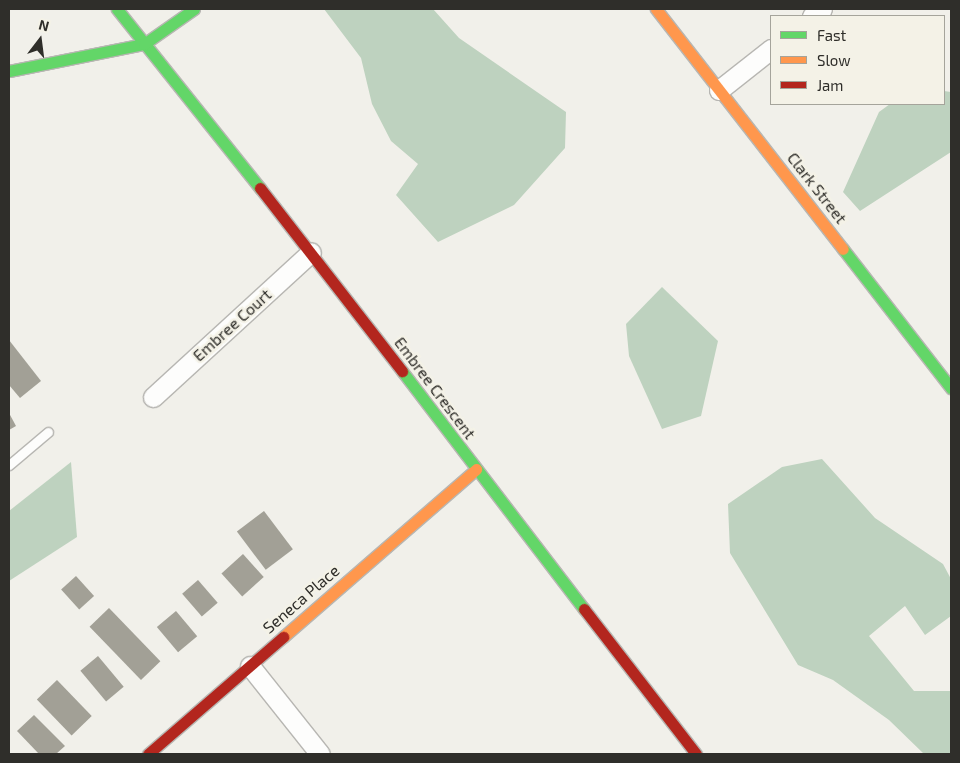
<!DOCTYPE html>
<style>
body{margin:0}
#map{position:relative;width:960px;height:763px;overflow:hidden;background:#f1f0ea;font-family:"Exo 2",sans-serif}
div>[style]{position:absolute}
.forest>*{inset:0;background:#bed2bf}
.building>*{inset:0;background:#a2a096;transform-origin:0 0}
.roads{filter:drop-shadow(1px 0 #b7b6b2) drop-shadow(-1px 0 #b7b6b2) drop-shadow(0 1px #b7b6b2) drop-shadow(0 -1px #b7b6b2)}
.lane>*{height:9px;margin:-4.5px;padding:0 4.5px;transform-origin:4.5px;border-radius:4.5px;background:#fdfdfc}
.street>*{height:19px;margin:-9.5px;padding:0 9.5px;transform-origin:9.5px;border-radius:9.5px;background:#fdfdfc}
.fast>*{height:11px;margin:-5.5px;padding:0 5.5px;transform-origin:5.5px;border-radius:5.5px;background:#63d668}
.slow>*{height:11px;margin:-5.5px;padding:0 5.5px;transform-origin:5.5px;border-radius:5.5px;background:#ff974d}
.jam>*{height:11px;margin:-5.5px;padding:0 5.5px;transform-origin:5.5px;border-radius:5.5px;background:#b3261e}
span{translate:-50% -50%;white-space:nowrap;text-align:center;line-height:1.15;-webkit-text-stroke:5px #f4f2e7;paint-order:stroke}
.street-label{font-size:16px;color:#2f2e2a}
.frame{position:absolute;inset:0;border:10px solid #2f2e2a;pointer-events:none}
.legend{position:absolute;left:770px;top:15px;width:175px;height:90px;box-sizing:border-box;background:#f4f2e7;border:1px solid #a5a49b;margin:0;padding:6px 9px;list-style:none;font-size:15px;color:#2f2e2a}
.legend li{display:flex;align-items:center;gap:10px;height:25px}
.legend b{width:25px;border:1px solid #a5a49b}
.north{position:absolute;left:15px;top:15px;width:50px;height:50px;-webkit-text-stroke:4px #f4f2e7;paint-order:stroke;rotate:15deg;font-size:14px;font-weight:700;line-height:20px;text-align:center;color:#2f2e2a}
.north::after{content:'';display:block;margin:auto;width:18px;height:22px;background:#2f2e2a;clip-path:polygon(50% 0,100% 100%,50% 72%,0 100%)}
</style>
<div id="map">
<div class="forest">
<i style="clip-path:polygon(324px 9px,433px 9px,459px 38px,566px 112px,565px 148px,514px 205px,438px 242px,396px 195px,418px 164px,391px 141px,372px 104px,361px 58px)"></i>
<i style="clip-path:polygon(944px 91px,951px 92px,951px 152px,860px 211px,843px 192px,879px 112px,890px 104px,944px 104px)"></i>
<i style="clip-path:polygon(662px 287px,718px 341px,701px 416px,662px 429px,629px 356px,626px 324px)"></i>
<i style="clip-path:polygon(822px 459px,875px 518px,943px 564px,951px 579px,951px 616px,925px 635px,905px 606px,869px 636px,914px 691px,951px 691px,951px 754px,924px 754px,889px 720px,833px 680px,798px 665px,730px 553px,728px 504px,782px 467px)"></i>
<i style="clip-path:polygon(71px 462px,77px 537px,9px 581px,9px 511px)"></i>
</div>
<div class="building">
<i style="clip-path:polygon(9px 340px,41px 381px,20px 398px,9px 385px)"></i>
<i style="clip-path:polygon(9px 413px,16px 426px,9px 430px)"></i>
<i style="left:264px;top:511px;width:48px;height:34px;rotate:53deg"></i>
<i style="left:243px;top:554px;width:31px;height:29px;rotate:48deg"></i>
<i style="left:76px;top:576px;width:27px;height:20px;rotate:48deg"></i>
<i style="left:198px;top:580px;width:30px;height:21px;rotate:49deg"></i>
<i style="left:109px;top:608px;width:74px;height:27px;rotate:46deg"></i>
<i style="left:176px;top:611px;width:33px;height:25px;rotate:50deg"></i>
<i style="left:98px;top:656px;width:40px;height:23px;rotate:50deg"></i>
<i style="left:57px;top:680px;width:50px;height:28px;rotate:46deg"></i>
<i style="clip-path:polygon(34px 715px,65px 746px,56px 754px,39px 754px,17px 731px)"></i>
</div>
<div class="roads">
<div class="lane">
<i style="left:9px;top:465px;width:51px;rotate:-40.2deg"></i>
</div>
<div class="street">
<i style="left:812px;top:16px;width:12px;rotate:-35deg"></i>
<i style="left:719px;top:90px;width:66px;rotate:-38.3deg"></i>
<i style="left:153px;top:397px;width:214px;rotate:-42.5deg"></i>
<i style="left:250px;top:666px;width:112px;rotate:51.5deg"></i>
</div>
<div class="fast">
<i style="left:117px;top:9px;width:229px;rotate:51.4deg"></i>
<i style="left:9px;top:71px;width:138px;rotate:-11.3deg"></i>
<i style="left:144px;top:44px;width:61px;rotate:-35deg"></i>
<i style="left:843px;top:249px;width:176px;rotate:52.2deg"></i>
<i style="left:402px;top:371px;width:300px;rotate:52.6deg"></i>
</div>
<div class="slow">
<i style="left:656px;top:9px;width:304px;rotate:52.1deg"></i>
<i style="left:283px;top:637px;width:256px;rotate:-41deg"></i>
</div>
<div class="jam">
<i style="left:260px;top:188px;width:232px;rotate:52.2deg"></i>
<i style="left:584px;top:609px;width:183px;rotate:52.3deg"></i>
<i style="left:148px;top:754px;width:179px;rotate:-40.9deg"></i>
</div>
</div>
<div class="street-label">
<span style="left:817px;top:188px;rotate:52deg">Clark Street</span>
<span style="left:232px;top:325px;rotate:-42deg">Embree Court</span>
<span style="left:435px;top:388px;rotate:53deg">Embree Crescent</span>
<span style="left:301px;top:599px;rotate:-41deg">Seneca Place</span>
</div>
<div class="frame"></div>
<ul class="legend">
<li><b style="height:6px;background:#63d668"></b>Fast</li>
<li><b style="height:6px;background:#ff974d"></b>Slow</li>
<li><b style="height:6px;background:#b3261e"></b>Jam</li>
</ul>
<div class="north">N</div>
</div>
